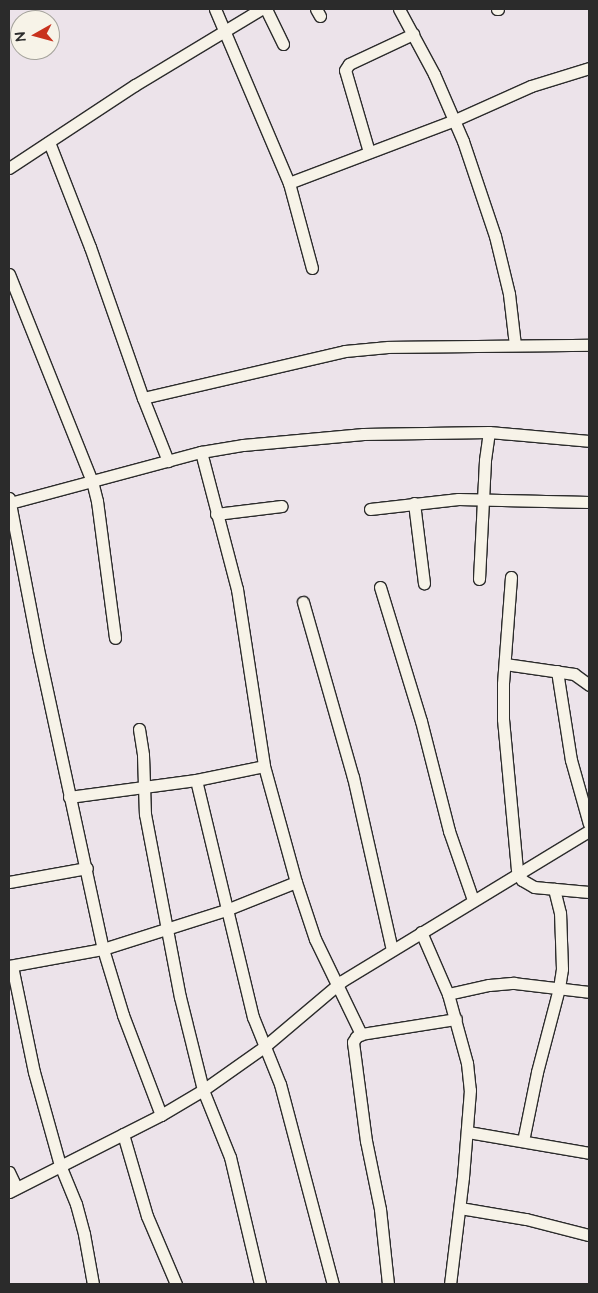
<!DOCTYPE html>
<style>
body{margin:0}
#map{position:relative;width:598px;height:1293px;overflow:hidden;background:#ece3ea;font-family:"Architects Daughter",sans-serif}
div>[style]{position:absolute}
.roads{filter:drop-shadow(1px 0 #2b2b2b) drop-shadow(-1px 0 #2b2b2b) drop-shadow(0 1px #2b2b2b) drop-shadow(0 -1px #2b2b2b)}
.minor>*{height:11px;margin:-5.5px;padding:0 5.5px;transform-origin:5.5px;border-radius:5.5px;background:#f7f3e8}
span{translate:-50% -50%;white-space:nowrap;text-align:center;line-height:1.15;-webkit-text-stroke:4px #f7f3e8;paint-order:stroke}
.frame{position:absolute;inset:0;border:10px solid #2b2b2b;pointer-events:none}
.north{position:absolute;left:10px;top:10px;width:50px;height:50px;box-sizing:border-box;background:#f7f3e8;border:1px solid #a5a39c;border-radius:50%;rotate:263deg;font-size:14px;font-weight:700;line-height:20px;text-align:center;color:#2b2b2b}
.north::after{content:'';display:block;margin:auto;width:18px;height:22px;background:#c8321e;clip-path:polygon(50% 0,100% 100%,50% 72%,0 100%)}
</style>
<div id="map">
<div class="roads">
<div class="minor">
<i style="left:215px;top:9px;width:189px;rotate:67deg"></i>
<i style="left:289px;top:183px;width:88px;rotate:74.9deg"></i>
<i style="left:266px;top:9px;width:39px;rotate:64deg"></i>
<i style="left:316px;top:9px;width:8px;rotate:60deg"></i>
<i style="left:399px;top:9px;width:74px;rotate:61.7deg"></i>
<i style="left:434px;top:74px;width:73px;rotate:66.6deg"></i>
<i style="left:463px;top:141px;width:100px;rotate:71.4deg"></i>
<i style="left:495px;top:236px;width:60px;rotate:76.4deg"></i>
<i style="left:509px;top:294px;width:51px;rotate:83.3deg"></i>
<i style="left:497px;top:9px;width:1px"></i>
<i style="left:49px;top:142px;width:113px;rotate:68.7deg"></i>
<i style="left:90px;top:247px;width:160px;rotate:70.7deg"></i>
<i style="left:143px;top:398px;width:68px;rotate:68.4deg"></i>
<i style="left:369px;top:152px;width:85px;rotate:-106.3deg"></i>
<i style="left:345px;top:70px;width:7px;rotate:-56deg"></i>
<i style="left:349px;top:64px;width:71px;rotate:-25.1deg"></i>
<i style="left:9px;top:168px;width:151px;rotate:-33.4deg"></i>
<i style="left:135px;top:85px;width:147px;rotate:-31.1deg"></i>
<i style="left:289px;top:183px;width:178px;rotate:-20.8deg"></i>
<i style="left:455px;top:120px;width:83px;rotate:-24.1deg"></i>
<i style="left:531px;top:86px;width:61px;rotate:-17.2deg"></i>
<i style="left:9px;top:274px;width:223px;rotate:68.2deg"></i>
<i style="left:92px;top:481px;width:21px;rotate:76deg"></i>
<i style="left:97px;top:501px;width:138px;rotate:82.5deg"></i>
<i style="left:143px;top:398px;width:207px;rotate:-13.1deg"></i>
<i style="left:345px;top:351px;width:43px;rotate:-5.3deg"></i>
<i style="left:388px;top:347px;width:201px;rotate:-0.6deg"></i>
<i style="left:201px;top:452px;width:142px;rotate:75.3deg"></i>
<i style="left:237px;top:589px;width:179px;rotate:81.3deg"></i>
<i style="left:264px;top:766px;width:120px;rotate:74.6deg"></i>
<i style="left:296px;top:882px;width:60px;rotate:71.6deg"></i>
<i style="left:315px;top:939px;width:106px;rotate:64.2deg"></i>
<i style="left:9px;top:498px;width:154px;rotate:79.1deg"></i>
<i style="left:38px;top:649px;width:307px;rotate:77.8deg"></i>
<i style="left:103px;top:949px;width:69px;rotate:73.1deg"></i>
<i style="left:123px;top:1015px;width:107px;rotate:69.2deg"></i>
<i style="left:10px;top:503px;width:198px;rotate:-15deg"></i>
<i style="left:201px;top:452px;width:43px;rotate:-9.5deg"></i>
<i style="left:243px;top:445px;width:121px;rotate:-5.2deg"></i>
<i style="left:363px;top:434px;width:126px;rotate:-0.9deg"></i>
<i style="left:489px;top:432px;width:100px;rotate:5.1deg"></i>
<i style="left:414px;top:503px;width:81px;rotate:82.9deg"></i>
<i style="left:370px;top:509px;width:89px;rotate:-6.5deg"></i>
<i style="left:458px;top:499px;width:131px;rotate:1.3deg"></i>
<i style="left:216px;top:514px;width:66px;rotate:-6.9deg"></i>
<i style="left:511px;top:577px;width:107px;rotate:94.3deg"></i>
<i style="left:503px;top:684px;width:35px;rotate:90deg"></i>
<i style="left:503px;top:719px;width:151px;rotate:84.7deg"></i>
<i style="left:517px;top:869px;width:12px;rotate:66deg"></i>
<i style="left:522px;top:880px;width:14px;rotate:30deg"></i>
<i style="left:534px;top:887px;width:55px;rotate:5.2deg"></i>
<i style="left:479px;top:579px;width:119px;rotate:-87.1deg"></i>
<i style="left:485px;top:460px;width:28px;rotate:-82deg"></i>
<i style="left:380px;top:587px;width:140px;rotate:73deg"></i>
<i style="left:421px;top:721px;width:114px;rotate:75.7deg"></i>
<i style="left:449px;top:831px;width:73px;rotate:70.8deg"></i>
<i style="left:303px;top:602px;width:182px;rotate:74.1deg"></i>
<i style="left:353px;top:777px;width:177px;rotate:77.3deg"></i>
<i style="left:505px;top:664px;width:70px;rotate:8.2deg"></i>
<i style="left:574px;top:674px;width:19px;rotate:36deg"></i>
<i style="left:557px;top:671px;width:90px;rotate:81.1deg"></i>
<i style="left:571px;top:760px;width:66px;rotate:74.3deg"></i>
<i style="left:139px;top:729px;width:26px;rotate:81deg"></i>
<i style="left:143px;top:755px;width:59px;rotate:88.1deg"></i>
<i style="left:145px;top:814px;width:186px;rotate:79.2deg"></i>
<i style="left:180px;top:997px;width:96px;rotate:76.1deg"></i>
<i style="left:203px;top:1090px;width:72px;rotate:68.1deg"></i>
<i style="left:230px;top:1157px;width:130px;rotate:76.7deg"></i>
<i style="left:196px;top:780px;width:244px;rotate:76.5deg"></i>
<i style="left:253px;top:1017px;width:72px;rotate:68.1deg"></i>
<i style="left:280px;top:1084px;width:207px;rotate:75.2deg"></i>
<i style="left:69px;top:797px;width:128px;rotate:-7.6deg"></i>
<i style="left:196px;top:780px;width:69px;rotate:-11.6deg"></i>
<i style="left:9px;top:882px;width:79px;rotate:-10.2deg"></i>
<i style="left:421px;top:932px;width:68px;rotate:66.5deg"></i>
<i style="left:448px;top:994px;width:72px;rotate:74.6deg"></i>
<i style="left:467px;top:1063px;width:27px;rotate:84deg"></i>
<i style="left:470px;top:1090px;width:87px;rotate:94.6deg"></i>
<i style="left:463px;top:1177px;width:108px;rotate:96.9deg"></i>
<i style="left:9px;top:966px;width:96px;rotate:-10.3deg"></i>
<i style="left:103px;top:949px;width:129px;rotate:-17.6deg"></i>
<i style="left:226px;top:910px;width:75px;rotate:-21.8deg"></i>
<i style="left:12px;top:966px;width:108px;rotate:78.3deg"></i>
<i style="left:34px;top:1072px;width:97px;rotate:74.4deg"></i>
<i style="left:60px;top:1165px;width:42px;rotate:67.7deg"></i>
<i style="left:76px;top:1204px;width:31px;rotate:75deg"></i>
<i style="left:84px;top:1234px;width:51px;rotate:79.8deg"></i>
<i style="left:448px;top:994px;width:42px;rotate:-12.4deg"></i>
<i style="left:489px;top:985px;width:25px;rotate:-5deg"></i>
<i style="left:514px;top:983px;width:76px;rotate:6.8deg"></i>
<i style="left:468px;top:1132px;width:123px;rotate:9.8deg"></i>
<i style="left:123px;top:1134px;width:85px;rotate:73.7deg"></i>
<i style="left:147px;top:1216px;width:74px;rotate:66.9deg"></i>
<i style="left:523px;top:1141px;width:70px;rotate:-78.5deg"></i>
<i style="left:537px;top:1072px;width:87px;rotate:-75.3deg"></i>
<i style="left:559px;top:988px;width:19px;rotate:-81deg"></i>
<i style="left:562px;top:969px;width:56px;rotate:-92deg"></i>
<i style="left:560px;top:913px;width:25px;rotate:-104deg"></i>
<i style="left:9px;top:1172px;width:17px;rotate:65deg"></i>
<i style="left:9px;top:1192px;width:170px;rotate:-26.9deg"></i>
<i style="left:161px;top:1115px;width:49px;rotate:-30.8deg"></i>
<i style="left:203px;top:1090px;width:75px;rotate:-35.2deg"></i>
<i style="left:264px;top:1047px;width:102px;rotate:-40.2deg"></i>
<i style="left:342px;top:981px;width:289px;rotate:-31.3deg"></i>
<i style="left:460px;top:1208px;width:67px;rotate:9.5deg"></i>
<i style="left:526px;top:1219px;width:65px;rotate:14.3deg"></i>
<i style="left:388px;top:1284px;width:75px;rotate:-96.1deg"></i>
<i style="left:380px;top:1209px;width:69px;rotate:-101.6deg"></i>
<i style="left:366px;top:1141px;width:100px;rotate:-97.5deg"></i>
<i style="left:353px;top:1042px;width:6px;rotate:-59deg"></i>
<i style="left:356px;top:1037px;width:6px;rotate:-31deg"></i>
<i style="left:361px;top:1034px;width:96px;rotate:-9deg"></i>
</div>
</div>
<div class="frame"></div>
<div class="north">N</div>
</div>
